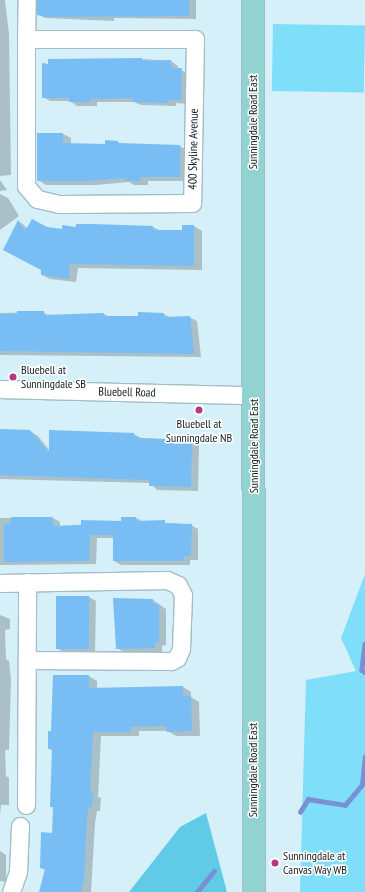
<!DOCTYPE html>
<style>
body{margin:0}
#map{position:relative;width:365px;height:892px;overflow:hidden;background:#d5f0f8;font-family:"PT Sans Narrow",sans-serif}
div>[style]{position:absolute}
.green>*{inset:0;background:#7fdef9;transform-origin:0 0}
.forest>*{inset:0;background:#60cbe7}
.shadow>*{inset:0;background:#0003}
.stream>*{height:4.5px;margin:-2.25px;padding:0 2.25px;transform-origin:2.25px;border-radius:2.25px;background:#7990d4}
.building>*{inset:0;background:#79bdf5;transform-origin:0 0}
.roads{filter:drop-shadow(1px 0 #a3bdc5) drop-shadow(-1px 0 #a3bdc5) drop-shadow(0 1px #a3bdc5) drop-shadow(0 -1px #a3bdc5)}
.minor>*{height:17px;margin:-8.5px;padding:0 8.5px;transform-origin:8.5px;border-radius:8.5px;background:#fff}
.major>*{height:22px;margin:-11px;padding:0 11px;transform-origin:11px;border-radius:11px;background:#91d3d0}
.dots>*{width:11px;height:11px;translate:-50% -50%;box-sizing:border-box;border:2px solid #fff;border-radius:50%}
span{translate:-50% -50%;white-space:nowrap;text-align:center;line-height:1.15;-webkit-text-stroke:3px #fff;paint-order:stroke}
.street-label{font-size:12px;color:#141d20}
.poi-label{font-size:12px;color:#141d20}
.left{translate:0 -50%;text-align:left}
</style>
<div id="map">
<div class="green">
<i style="left:273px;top:24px;width:92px;height:67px;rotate:1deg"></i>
<i style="clip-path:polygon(365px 574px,365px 892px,300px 892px,306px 680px,356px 671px,341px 638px)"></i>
</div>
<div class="forest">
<i style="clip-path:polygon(206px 813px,227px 892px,129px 892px,180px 827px)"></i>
</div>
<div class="shadow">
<i style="clip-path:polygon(0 0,5px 0,9px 34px,11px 175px,0 176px)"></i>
<i style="clip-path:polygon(38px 0,196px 0,196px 19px,114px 18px,114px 21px,45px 18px,38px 14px)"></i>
<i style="clip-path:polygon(142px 59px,171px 61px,178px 66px,178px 69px,188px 73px,188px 104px,176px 103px,176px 106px,141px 105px,134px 102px,97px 102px,97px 106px,77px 106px,70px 101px,50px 101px,43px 97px)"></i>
<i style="clip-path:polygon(38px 134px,63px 134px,71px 138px,71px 144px,106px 145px,118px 142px,122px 144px,180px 146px,188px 151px,188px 181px,148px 181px,148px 185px,134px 185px,129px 182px,96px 185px,46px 185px,38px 180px)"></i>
<i style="clip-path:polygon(0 180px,7px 190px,0 191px)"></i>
<i style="clip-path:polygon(0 194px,8px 198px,19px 216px,0 230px)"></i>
<i style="clip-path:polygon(19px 221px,28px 229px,63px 230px,153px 227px,161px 231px,183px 231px,194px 226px,202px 231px,202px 270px,78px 268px,76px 282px,50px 279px,42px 275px,42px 270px)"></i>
<i style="clip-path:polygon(43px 312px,49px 316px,104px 314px,109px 317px,139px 317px,139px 313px,164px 314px,171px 318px,189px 317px,197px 321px,201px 357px,0 355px,0 313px)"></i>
<i style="clip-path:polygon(0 430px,30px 431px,38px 436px,50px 451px,134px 434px,141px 438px,191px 441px,199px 445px,198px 491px,157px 490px,150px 483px,0 479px)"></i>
<i style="clip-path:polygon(0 518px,53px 518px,60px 522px,60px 526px,122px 522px,136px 518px,142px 521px,191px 525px,198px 529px,198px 560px,190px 560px,190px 565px,121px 565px,114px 561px,114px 538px,97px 538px,96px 564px,0 565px)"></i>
<i style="clip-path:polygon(89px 597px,96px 601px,95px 653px,64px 652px,56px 648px)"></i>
<i style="clip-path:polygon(114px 599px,153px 600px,166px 609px,166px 645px,162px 646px,162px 652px,124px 652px,117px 648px)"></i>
<i style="clip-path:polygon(0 615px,10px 619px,10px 629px,5px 630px,6px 659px,9px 661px,11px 680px,9px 750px,5px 750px,6px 776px,9px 778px,9px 805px,1px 805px,0 815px)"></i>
<i style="clip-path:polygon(89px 676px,97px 681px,97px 689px,183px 687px,191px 692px,191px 697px,199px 702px,200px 736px,176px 736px,168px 731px,139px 731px,139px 736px,101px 736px,98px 797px,101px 798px,100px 811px,97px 811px,95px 823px,91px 892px,40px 892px,45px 870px,41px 868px,53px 834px,54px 808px,51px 807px,53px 751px,49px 749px,52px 732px)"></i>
<i style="clip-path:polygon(0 851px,6px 855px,6px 882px,0 881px)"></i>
</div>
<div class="stream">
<i style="left:365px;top:644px;width:26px;rotate:97deg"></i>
<i style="left:362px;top:670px;width:4px;rotate:34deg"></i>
<i style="left:300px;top:812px;width:15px;rotate:-58deg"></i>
<i style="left:308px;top:799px;width:37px;rotate:9deg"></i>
<i style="left:345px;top:805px;width:26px;rotate:-50deg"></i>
<i style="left:362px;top:785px;width:28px;rotate:-84deg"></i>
<i style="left:197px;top:892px;width:27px;rotate:-51deg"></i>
</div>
<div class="building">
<i style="clip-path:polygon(37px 0,189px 0,189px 16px,46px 17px,37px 15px)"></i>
<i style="clip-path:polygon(142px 58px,142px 61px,171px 60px,171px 68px,182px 68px,181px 100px,169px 100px,169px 103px,133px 102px,133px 98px,90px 99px,90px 102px,69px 102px,69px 98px,42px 98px,42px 63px,48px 64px,48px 59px)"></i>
<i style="clip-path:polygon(37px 133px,63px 133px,63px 143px,105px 144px,105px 140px,118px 141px,118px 143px,180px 145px,180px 177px,141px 177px,140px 181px,125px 181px,125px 178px,87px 181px,37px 181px)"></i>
<i style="clip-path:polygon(32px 219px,47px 227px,62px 229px,62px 225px,76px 227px,76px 224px,93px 224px,153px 226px,153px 230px,182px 230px,182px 225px,194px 225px,194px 266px,70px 264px,69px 279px,41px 275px,41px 270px,3px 250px,18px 220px,25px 231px)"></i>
<i style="clip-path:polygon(17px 311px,44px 311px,44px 315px,104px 313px,104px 316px,138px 316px,138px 312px,164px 313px,164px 317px,190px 316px,194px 354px,0 351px,0 314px,17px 314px)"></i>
<i style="clip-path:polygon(0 429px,30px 430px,49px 453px,49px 430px,134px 433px,134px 436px,140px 438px,192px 440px,191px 487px,149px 486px,149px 480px,0 475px)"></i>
<i style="clip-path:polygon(11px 517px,53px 517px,53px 526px,81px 525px,81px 520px,121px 521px,121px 517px,136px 517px,136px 521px,165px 520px,165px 523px,192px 524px,191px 556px,184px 556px,184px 561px,113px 561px,113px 535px,90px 535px,89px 561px,4px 562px,4px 524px,11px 524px)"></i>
<i style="left:56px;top:596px;width:33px;height:53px"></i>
<i style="clip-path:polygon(113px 598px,153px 599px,153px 604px,159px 604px,159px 642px,155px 642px,155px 648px,116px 649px)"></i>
<i style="clip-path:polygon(53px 675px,89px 675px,89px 688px,183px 686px,183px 696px,191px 696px,192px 731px,167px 732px,166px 726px,131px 727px,131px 732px,93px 732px,90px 792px,93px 792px,92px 807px,89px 807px,87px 818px,84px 880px,81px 892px,39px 892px,45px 869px,40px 868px,41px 832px,52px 833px,53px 807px,50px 807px,52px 749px,48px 749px,48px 731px,51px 731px)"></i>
</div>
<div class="roads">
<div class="minor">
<i style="left:26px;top:39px;width:169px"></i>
<i style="left:195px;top:39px;width:164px;rotate:91deg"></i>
<i style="left:192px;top:203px;width:133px;rotate:179.6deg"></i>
<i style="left:59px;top:204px;width:23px;rotate:-167deg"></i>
<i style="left:37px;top:199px;width:17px;rotate:-130deg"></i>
<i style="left:26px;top:186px;width:147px;rotate:-90deg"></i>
<i style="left:26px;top:39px;width:39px;rotate:-89deg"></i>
<i style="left:0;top:389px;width:254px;rotate:1.4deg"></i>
<i style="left:0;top:583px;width:167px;rotate:-1deg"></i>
<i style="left:167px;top:580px;width:12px;rotate:24deg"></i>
<i style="left:178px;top:585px;width:11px;rotate:63deg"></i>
<i style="left:183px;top:595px;width:54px;rotate:92.1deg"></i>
<i style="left:181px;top:649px;width:10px;rotate:114deg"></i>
<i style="left:177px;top:658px;width:7px;rotate:153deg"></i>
<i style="left:171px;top:661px;width:144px;rotate:-179.6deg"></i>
<i style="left:26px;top:805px;width:223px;rotate:-89.7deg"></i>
<i style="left:11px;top:892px;width:21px;rotate:-71deg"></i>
<i style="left:18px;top:872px;width:46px;rotate:-87.5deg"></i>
</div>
<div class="major">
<i style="left:253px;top:0;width:892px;rotate:89.94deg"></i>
</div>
</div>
<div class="dots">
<i style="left:13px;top:377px;background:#b63784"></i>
<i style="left:199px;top:410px;background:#b63784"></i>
<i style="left:275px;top:863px;background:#b63784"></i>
</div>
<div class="street-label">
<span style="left:253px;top:122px;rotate:-90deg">Sunningdale Road East</span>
<span style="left:193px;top:149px;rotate:-89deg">400 Skyline Avenue</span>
<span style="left:127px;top:392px;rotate:1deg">Bluebell Road</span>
<span style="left:254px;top:446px;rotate:-90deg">Sunningdale Road East</span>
<span style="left:253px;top:770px;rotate:-90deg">Sunningdale Road East</span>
</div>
<div class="poi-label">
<span class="left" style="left:21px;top:377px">Bluebell at<br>Sunningdale SB</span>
<span style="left:199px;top:431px">Bluebell at<br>Sunningdale NB</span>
<span class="left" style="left:283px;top:863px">Sunningdale at<br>Canvas Way WB</span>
</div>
</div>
